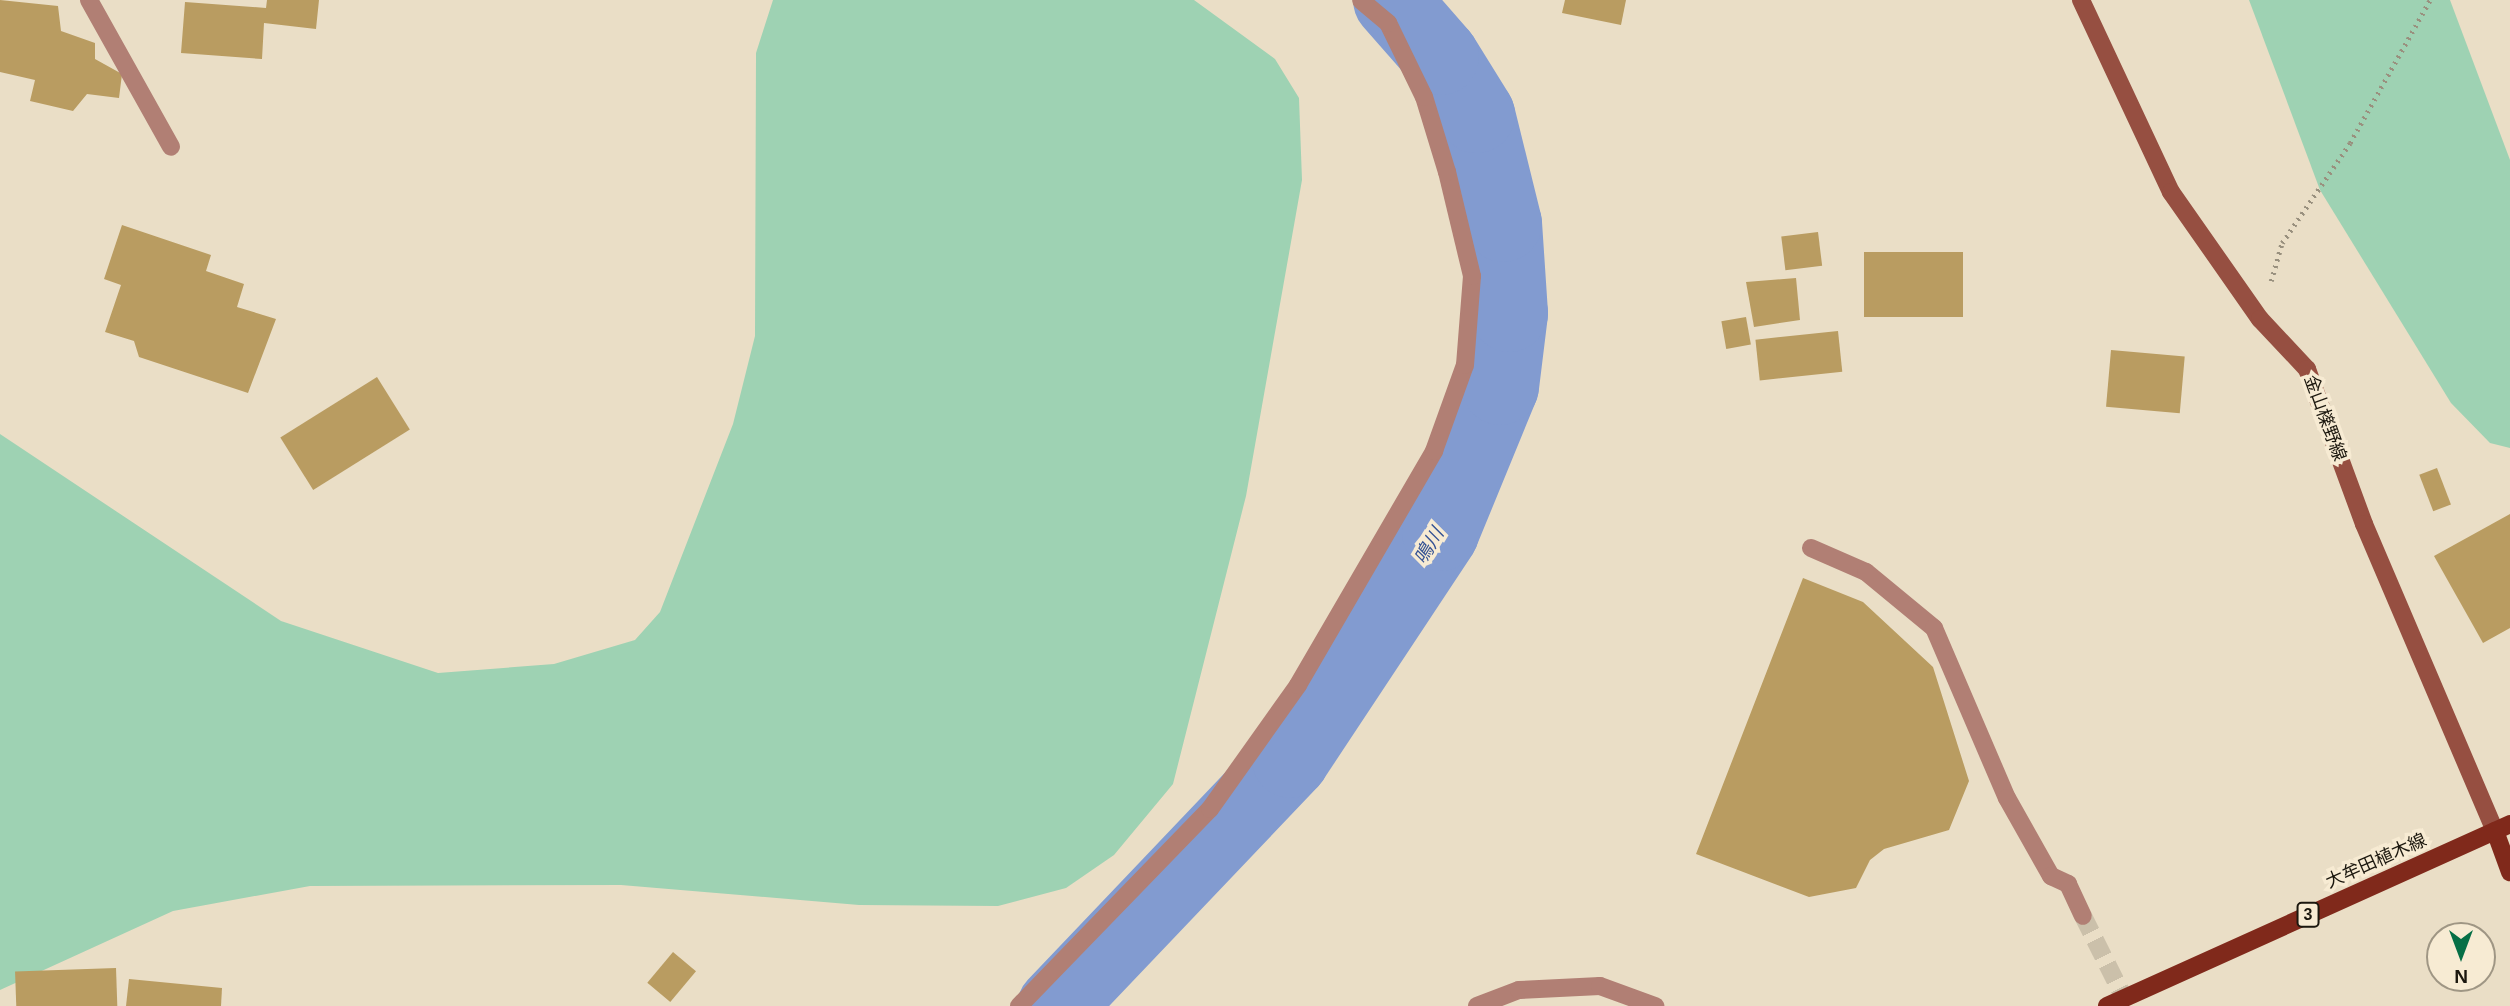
<!DOCTYPE html>
<meta charset="utf-8">
<style>
body{margin:0}
#map{position:relative;width:2510px;height:1006px;overflow:hidden;background:#eadec6;font-family:Helvetica,"Noto Sans JP",sans-serif}
div>[style]{position:absolute}
.green>*{inset:0;background:#9ed2b3}
.river>*{height:77px;margin:-38.5px;padding:0 38.5px;transform-origin:38.5px;border-radius:38.5px;background:#829bd0}
.building>*{inset:0;background:#b99c61;transform-origin:0 0}
.minor-tunnel>*{height:18px;margin-top:-9px;transform-origin:0;background:repeating-linear-gradient(90deg,#cbc0aa 0 18px,transparent 0 27px)}
.path>*{height:4.5px;margin-top:-2.25px;transform-origin:0;background:repeating-linear-gradient(90deg,#99907e 0 2px,transparent 0 7px)}
.minor>*{height:18px;margin:-9px;padding:0 9px;transform-origin:9px;border-radius:9px;background:#b17f74}
.secondary>*{height:18px;margin:-9px;padding:0 9px;transform-origin:9px;border-radius:9px;background:#964f41}
.primary>*{height:18px;margin:-9px;padding:0 9px;transform-origin:9px;border-radius:9px;background:#80291b}
span{translate:-50% -50%;white-space:nowrap;text-align:center;line-height:1.15;-webkit-text-stroke:7px #f7ebd3;paint-order:stroke}
.shield-label span{padding:2px 5px;background:#f7ebd3;border:2px solid;border-radius:5px;-webkit-text-stroke-width:0}
.shield-label{font-size:16px;color:#1b170e;font-weight:700}
.street-label{font-size:18px;color:#1b170e}
.water-label{font-size:19px;color:#345294;font-style:italic}
.north{position:absolute;left:2426px;top:922px;width:70px;height:70px;box-sizing:border-box;background:#f7ebd3;border:2px solid #9f9684;border-radius:50%;rotate:180deg;font-size:19px;font-weight:700;line-height:28px;text-align:center;color:#1b170e}
.north::after{content:'';display:block;margin:auto;width:24px;height:32px;background:#066f46;clip-path:polygon(50% 0,100% 100%,50% 72%,0 100%)}
</style>
<div id="map">
<div class="green">
<i style="clip-path:polygon(773px 0,1194px 0,1275px 59px,1299px 98px,1302px 180px,1246px 496px,1173px 784px,1114px 855px,1066px 888px,998px 906px,859px 905px,621px 885px,310px 886px,173px 911px,0 990px,0 434px,281px 621px,438px 673px,554px 664px,635px 640px,660px 612px,733px 424px,755px 336px,756px 53px)"></i>
<i style="clip-path:polygon(2249px 0,2450px 0,2510px 160px,2510px 448px,2490px 443px,2451px 403px,2320px 190px)"></i>
</div>
<div class="river">
<i style="left:1055px;top:1006px;width:341px;rotate:-46.4deg"></i>
<i style="left:1290px;top:759px;width:272px;rotate:-56.5deg"></i>
<i style="left:1440px;top:532px;width:158px;rotate:-67.7deg"></i>
<i style="left:1500px;top:386px;width:74px;rotate:-83deg"></i>
<i style="left:1509px;top:313px;width:90px;rotate:-93.8deg"></i>
<i style="left:1503px;top:223px;width:112px;rotate:-103.9deg"></i>
<i style="left:1476px;top:114px;width:68px;rotate:-121.8deg"></i>
<i style="left:1440px;top:56px;width:74px;rotate:-131.2deg"></i>
</div>
<div class="building">
<i style="clip-path:polygon(0 0,58px 6px,61px 31px,95px 43px,95px 59px,122px 74px,119px 98px,87px 94px,73px 111px,30px 101px,35px 80px,0 72px)"></i>
<i style="clip-path:polygon(267px 0,319px 0,316px 29px,264px 23px,262px 59px,181px 53px,185px 2px,266px 8px)"></i>
<i style="clip-path:polygon(1565px 0,1626px 0,1621px 25px,1562px 13px)"></i>
<i style="clip-path:polygon(122px 225px,211px 255px,206px 271px,244px 284px,237px 307px,276px 319px,248px 393px,139px 357px,134px 341px,105px 332px,121px 285px,104px 279px)"></i>
<i style="left:1818px;top:232px;width:34px;height:37px;rotate:83deg"></i>
<i style="left:1864px;top:252px;width:99px;height:65px"></i>
<i style="clip-path:polygon(1796px 278px,1800px 320px,1754px 327px,1746px 282px)"></i>
<i style="left:1746px;top:317px;width:28px;height:25px;rotate:80deg"></i>
<i style="left:1838px;top:331px;width:41px;height:83px;rotate:84deg"></i>
<i style="left:2111px;top:350px;width:74px;height:57px;rotate:5deg"></i>
<i style="left:377px;top:377px;width:62px;height:114px;rotate:58deg"></i>
<i style="left:2437px;top:468px;width:39px;height:19px;rotate:69deg"></i>
<i style="clip-path:polygon(2510px 514px,2510px 628px,2483px 643px,2434px 556px)"></i>
<i style="clip-path:polygon(1803px 578px,1863px 602px,1933px 667px,1969px 781px,1949px 830px,1884px 849px,1870px 860px,1856px 888px,1809px 897px,1696px 854px)"></i>
<i style="left:673px;top:952px;width:30px;height:40px;rotate:40deg"></i>
<i style="left:116px;top:968px;width:38px;height:101px;rotate:88deg"></i>
<i style="clip-path:polygon(129px 979px,222px 988px,221px 1006px,126px 1006px)"></i>
</div>
<div class="minor-tunnel">
<i style="left:2083px;top:916px;width:101px;rotate:63.4deg"></i>
</div>
<div class="path">
<i style="left:2271px;top:281px;width:40px;rotate:-74deg"></i>
<i style="left:2282px;top:243px;width:121px;rotate:-55.8deg"></i>
<i style="left:2350px;top:143px;width:164px;rotate:-60.8deg"></i>
</div>
<div class="minor">
<i style="left:89px;top:0;width:168px;rotate:60.8deg"></i>
<i style="left:1811px;top:548px;width:60px;rotate:23.6deg"></i>
<i style="left:1866px;top:572px;width:88px;rotate:39.5deg"></i>
<i style="left:1934px;top:628px;width:185px;rotate:66.8deg"></i>
<i style="left:2007px;top:798px;width:90px;rotate:60.6deg"></i>
<i style="left:2051px;top:876px;width:19px;rotate:25deg"></i>
<i style="left:2068px;top:884px;width:35px;rotate:65deg"></i>
<i style="left:1019px;top:1006px;width:274px;rotate:-45.9deg"></i>
<i style="left:1210px;top:809px;width:152px;rotate:-54.6deg"></i>
<i style="left:1298px;top:685px;width:271px;rotate:-59.8deg"></i>
<i style="left:1434px;top:451px;width:91px;rotate:-70.2deg"></i>
<i style="left:1465px;top:365px;width:89px;rotate:-85.5deg"></i>
<i style="left:1472px;top:276px;width:107px;rotate:-103.5deg"></i>
<i style="left:1447px;top:172px;width:78px;rotate:-107deg"></i>
<i style="left:1424px;top:97px;width:82px;rotate:-115.9deg"></i>
<i style="left:1388px;top:23px;width:35px;rotate:-140deg"></i>
<i style="left:1477px;top:1006px;width:45px;rotate:-20.9deg"></i>
<i style="left:1519px;top:990px;width:81px;rotate:-2.8deg"></i>
<i style="left:1600px;top:986px;width:59px;rotate:20deg"></i>
</div>
<div class="secondary">
<i style="left:2081px;top:0;width:212px;rotate:64.9deg"></i>
<i style="left:2171px;top:192px;width:155px;rotate:55deg"></i>
<i style="left:2260px;top:319px;width:69px;rotate:46.8deg"></i>
<i style="left:2307px;top:369px;width:165px;rotate:69.8deg"></i>
<i style="left:2364px;top:524px;width:334px;rotate:66.9deg"></i>
</div>
<div class="primary">
<i style="left:2495px;top:831px;width:44px;rotate:69.9deg"></i>
<i style="left:2107px;top:1006px;width:442px;rotate:-24.3deg"></i>
</div>
<div class="shield-label">
<span style="left:2308px;top:915px">3</span>
</div>
<div class="street-label">
<span style="left:2325px;top:418px;rotate:70deg">金山檪野線</span>
<span style="left:2376px;top:861px;rotate:-24deg">大牟田植木線</span>
</div>
<div class="water-label">
<span style="left:1429px;top:546px;rotate:-59deg">鳴川</span>
</div>
<div class="north">N</div>
</div>
